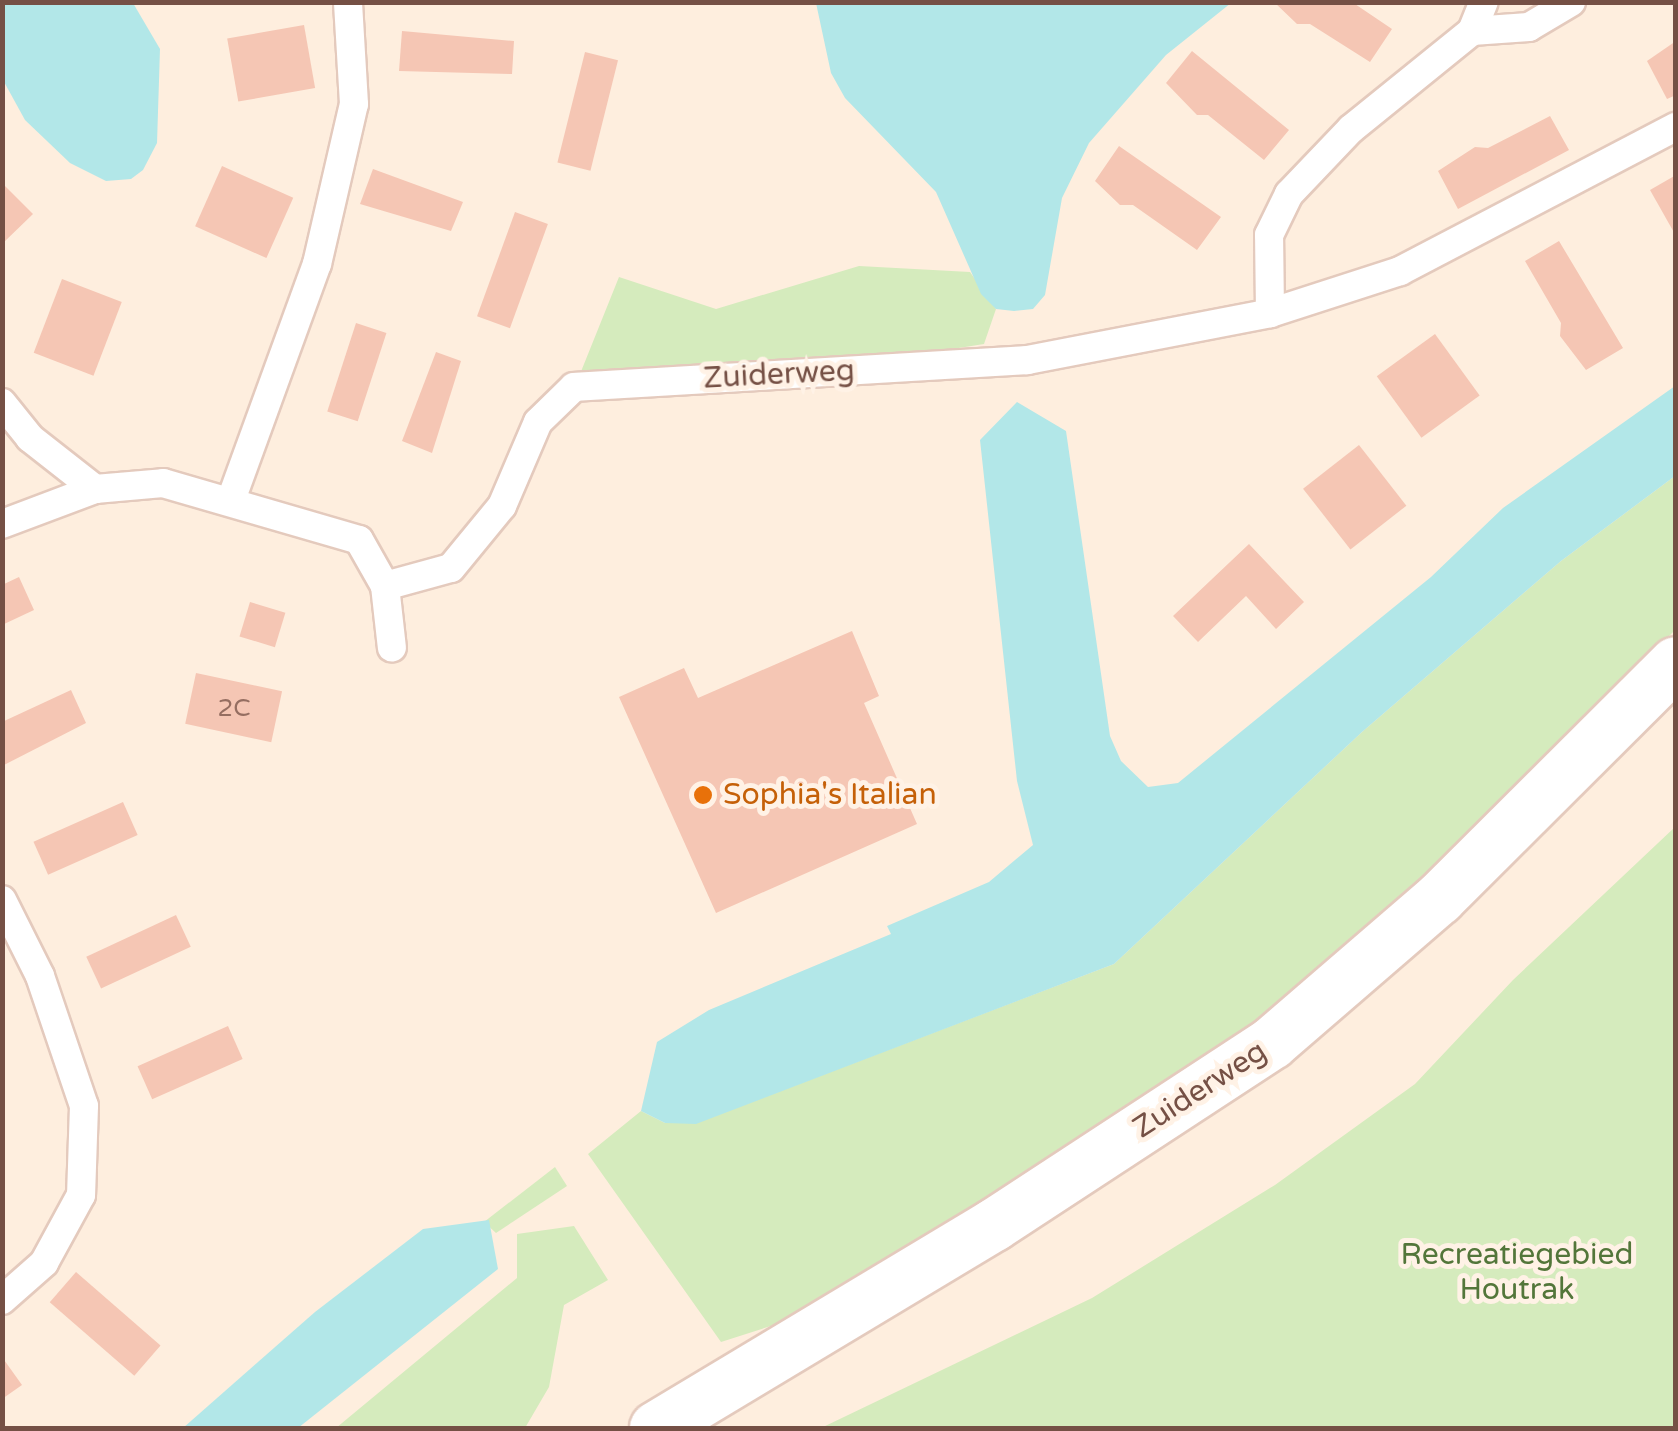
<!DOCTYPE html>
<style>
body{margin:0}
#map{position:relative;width:1678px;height:1431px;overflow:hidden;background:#feeede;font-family:"Varela Round",sans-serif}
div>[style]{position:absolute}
.green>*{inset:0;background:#d5ebbd}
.water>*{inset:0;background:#b2e7e8}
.building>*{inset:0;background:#f5c6b4;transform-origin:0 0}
.roads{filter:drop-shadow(2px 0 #e4cabd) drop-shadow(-2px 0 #e4cabd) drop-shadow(0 2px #e4cabd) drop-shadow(0 -2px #e4cabd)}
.lane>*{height:28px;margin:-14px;padding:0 14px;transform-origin:14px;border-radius:14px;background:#fff}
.street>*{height:52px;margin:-26px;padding:0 26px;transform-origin:26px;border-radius:26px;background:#fff}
.dots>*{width:28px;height:28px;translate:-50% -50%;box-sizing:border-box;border:5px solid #fff2e6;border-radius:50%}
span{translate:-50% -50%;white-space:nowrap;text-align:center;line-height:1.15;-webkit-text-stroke:10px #fff2e6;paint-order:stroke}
.number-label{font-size:25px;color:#956e61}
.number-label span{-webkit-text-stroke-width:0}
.street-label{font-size:30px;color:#755045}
.food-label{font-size:30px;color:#c56008}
.left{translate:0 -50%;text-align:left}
.park-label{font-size:30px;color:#53763a}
.frame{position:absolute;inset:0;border:5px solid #755045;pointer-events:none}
</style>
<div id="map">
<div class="green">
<i style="clip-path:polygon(859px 266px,970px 272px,996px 309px,984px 344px,895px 358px,580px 374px,619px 277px,716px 309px)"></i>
<i style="clip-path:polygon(1675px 476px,1675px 630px,1381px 928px,1228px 1054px,780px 1323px,721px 1342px,588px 1154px,641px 1111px,665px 1123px,696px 1123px,1114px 964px,1362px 732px,1561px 561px)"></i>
<i style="clip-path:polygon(1675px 827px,1675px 1428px,821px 1428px,1092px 1298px,1275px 1185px,1415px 1084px,1513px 980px)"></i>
<i style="clip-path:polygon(555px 1167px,567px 1186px,496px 1233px,484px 1222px)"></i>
<i style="clip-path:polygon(574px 1226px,608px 1280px,564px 1305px,549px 1387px,525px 1428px,336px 1428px,517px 1278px,517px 1234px)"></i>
</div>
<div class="water">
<i style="clip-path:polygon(2px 3px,133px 3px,160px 49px,157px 143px,143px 170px,131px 179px,106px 181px,70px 163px,25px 120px,3px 80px)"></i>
<i style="clip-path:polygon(816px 3px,816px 2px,1231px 3px,1166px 55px,1089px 143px,1062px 198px,1045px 295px,1033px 309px,1014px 311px,996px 309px,981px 294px,936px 192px,845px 98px,831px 73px)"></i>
<i style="clip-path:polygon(1675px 386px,1675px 476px,1561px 561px,1362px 732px,1114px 964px,696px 1124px,665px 1123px,641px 1111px,657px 1042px,709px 1010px,891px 934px,887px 926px,989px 882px,1033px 845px,1017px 781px,980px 440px,1017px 402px,1066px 431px,1110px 736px,1121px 761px,1148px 787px,1178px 783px,1431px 577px,1503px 508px)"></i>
<i style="clip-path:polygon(489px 1220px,498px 1269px,298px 1428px,183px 1428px,315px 1312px,423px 1229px)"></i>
</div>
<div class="building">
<i style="clip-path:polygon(1274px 2px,1352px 2px,1392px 29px,1370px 62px,1310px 24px,1297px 24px)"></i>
<i style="left:304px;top:25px;width:64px;height:78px;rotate:80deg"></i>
<i style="clip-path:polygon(402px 31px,514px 41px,512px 74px,399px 71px)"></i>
<i style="clip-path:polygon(1676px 41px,1676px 95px,1667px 99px,1647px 61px)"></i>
<i style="clip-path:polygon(1192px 51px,1289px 130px,1264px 160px,1208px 115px,1197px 115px,1166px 83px)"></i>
<i style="left:585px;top:52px;width:34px;height:114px;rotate:14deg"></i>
<i style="clip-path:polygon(1550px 116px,1569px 150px,1458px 209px,1438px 171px,1475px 147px,1488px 148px)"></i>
<i style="clip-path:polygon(1119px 146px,1221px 217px,1197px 250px,1133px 205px,1120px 205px,1095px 181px)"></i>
<i style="left:222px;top:166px;width:78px;height:66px;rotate:24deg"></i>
<i style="clip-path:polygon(373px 169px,463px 202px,451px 231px,360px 204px)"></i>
<i style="clip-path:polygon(1676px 175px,1676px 236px,1650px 190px)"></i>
<i style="clip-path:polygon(2px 183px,33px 214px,2px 244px)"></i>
<i style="left:515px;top:212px;width:35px;height:111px;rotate:20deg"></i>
<i style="clip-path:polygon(1559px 241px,1623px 348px,1586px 370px,1560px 336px,1561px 323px,1525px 261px)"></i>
<i style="left:62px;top:279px;width:64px;height:79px;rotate:21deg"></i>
<i style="left:356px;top:323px;width:32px;height:93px;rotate:18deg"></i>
<i style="left:1435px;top:334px;width:76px;height:72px;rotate:54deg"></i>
<i style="clip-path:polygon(436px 352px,461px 361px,432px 453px,402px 441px)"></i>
<i style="left:1359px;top:445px;width:77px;height:71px;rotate:52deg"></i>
<i style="clip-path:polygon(1249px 544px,1304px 602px,1276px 629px,1246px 596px,1198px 642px,1173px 616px)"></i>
<i style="clip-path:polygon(19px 577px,34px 610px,2px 625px,2px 585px)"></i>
<i style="left:250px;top:602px;width:37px;height:36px;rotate:17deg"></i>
<i style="clip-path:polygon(852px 631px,879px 696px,864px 703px,917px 824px,716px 913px,619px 697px,684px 668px,698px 698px)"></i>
<i style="left:196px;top:673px;width:88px;height:52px;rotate:12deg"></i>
<i style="clip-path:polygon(71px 690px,86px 723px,2px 766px,2px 722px)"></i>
<i style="left:123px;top:802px;width:36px;height:98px;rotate:66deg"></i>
<i style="left:176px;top:915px;width:35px;height:99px;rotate:65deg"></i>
<i style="left:228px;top:1026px;width:36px;height:99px;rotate:66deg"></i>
<i style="left:76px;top:1272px;width:112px;height:40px;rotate:41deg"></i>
<i style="clip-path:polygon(2px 1357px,22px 1385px,2px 1399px)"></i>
</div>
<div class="roads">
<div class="lane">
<i style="left:1472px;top:31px;width:57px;rotate:-4deg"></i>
<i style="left:1529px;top:27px;width:49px;rotate:-30.8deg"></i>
<i style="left:1270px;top:313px;width:78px;rotate:-90.7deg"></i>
<i style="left:1269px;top:235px;width:46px;rotate:-64deg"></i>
<i style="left:1289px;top:194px;width:90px;rotate:-46.4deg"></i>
<i style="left:1351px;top:129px;width:156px;rotate:-39deg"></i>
<i style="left:1472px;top:31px;width:31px;rotate:-68deg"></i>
<i style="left:2px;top:403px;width:45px;rotate:51.3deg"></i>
<i style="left:30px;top:438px;width:83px;rotate:38.1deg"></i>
<i style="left:231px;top:500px;width:251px;rotate:-70deg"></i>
<i style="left:317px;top:264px;width:164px;rotate:-77deg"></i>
<i style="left:354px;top:104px;width:102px;rotate:-93.4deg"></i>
<i style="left:2px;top:524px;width:99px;rotate:-20.6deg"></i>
<i style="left:95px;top:489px;width:68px;rotate:-5deg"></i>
<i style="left:163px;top:483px;width:204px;rotate:16.2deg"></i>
<i style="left:359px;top:540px;width:53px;rotate:60.5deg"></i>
<i style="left:385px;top:586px;width:62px;rotate:83.6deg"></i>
<i style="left:385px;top:586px;width:68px;rotate:-15.3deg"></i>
<i style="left:451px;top:568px;width:80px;rotate:-50.6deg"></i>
<i style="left:502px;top:506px;width:91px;rotate:-66.8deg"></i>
<i style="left:538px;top:422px;width:50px;rotate:-44.2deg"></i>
<i style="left:574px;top:387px;width:454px;rotate:-3.4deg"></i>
<i style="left:1027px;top:360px;width:248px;rotate:-10.9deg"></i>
<i style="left:1270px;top:313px;width:137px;rotate:-17.9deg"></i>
<i style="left:1400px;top:271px;width:311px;rotate:-27.6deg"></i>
<i style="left:2px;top:900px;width:85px;rotate:63.4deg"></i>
<i style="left:40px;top:976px;width:137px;rotate:71.3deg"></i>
<i style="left:84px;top:1106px;width:89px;rotate:91.9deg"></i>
<i style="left:81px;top:1195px;width:77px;rotate:118.6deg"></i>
<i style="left:44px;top:1263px;width:56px;rotate:138.6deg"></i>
</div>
<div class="street">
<i style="left:656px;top:1428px;width:394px;rotate:-31deg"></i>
<i style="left:994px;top:1225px;width:332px;rotate:-33.2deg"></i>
<i style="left:1272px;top:1043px;width:221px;rotate:-40.8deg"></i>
<i style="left:1439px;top:899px;width:334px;rotate:-44.9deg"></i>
</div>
</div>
<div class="dots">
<i style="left:703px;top:795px;background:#e8710a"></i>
</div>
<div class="number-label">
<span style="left:234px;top:708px">2C</span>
</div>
<div class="street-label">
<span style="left:779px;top:375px;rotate:-3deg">Zuiderweg</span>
<span style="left:1200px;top:1090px;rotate:-33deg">Zuiderweg</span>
</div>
<div class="food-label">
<span class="left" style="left:723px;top:795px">Sophia's Italian</span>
</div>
<div class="park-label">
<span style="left:1517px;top:1272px">Recreatiegebied<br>Houtrak</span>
</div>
<div class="frame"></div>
</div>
